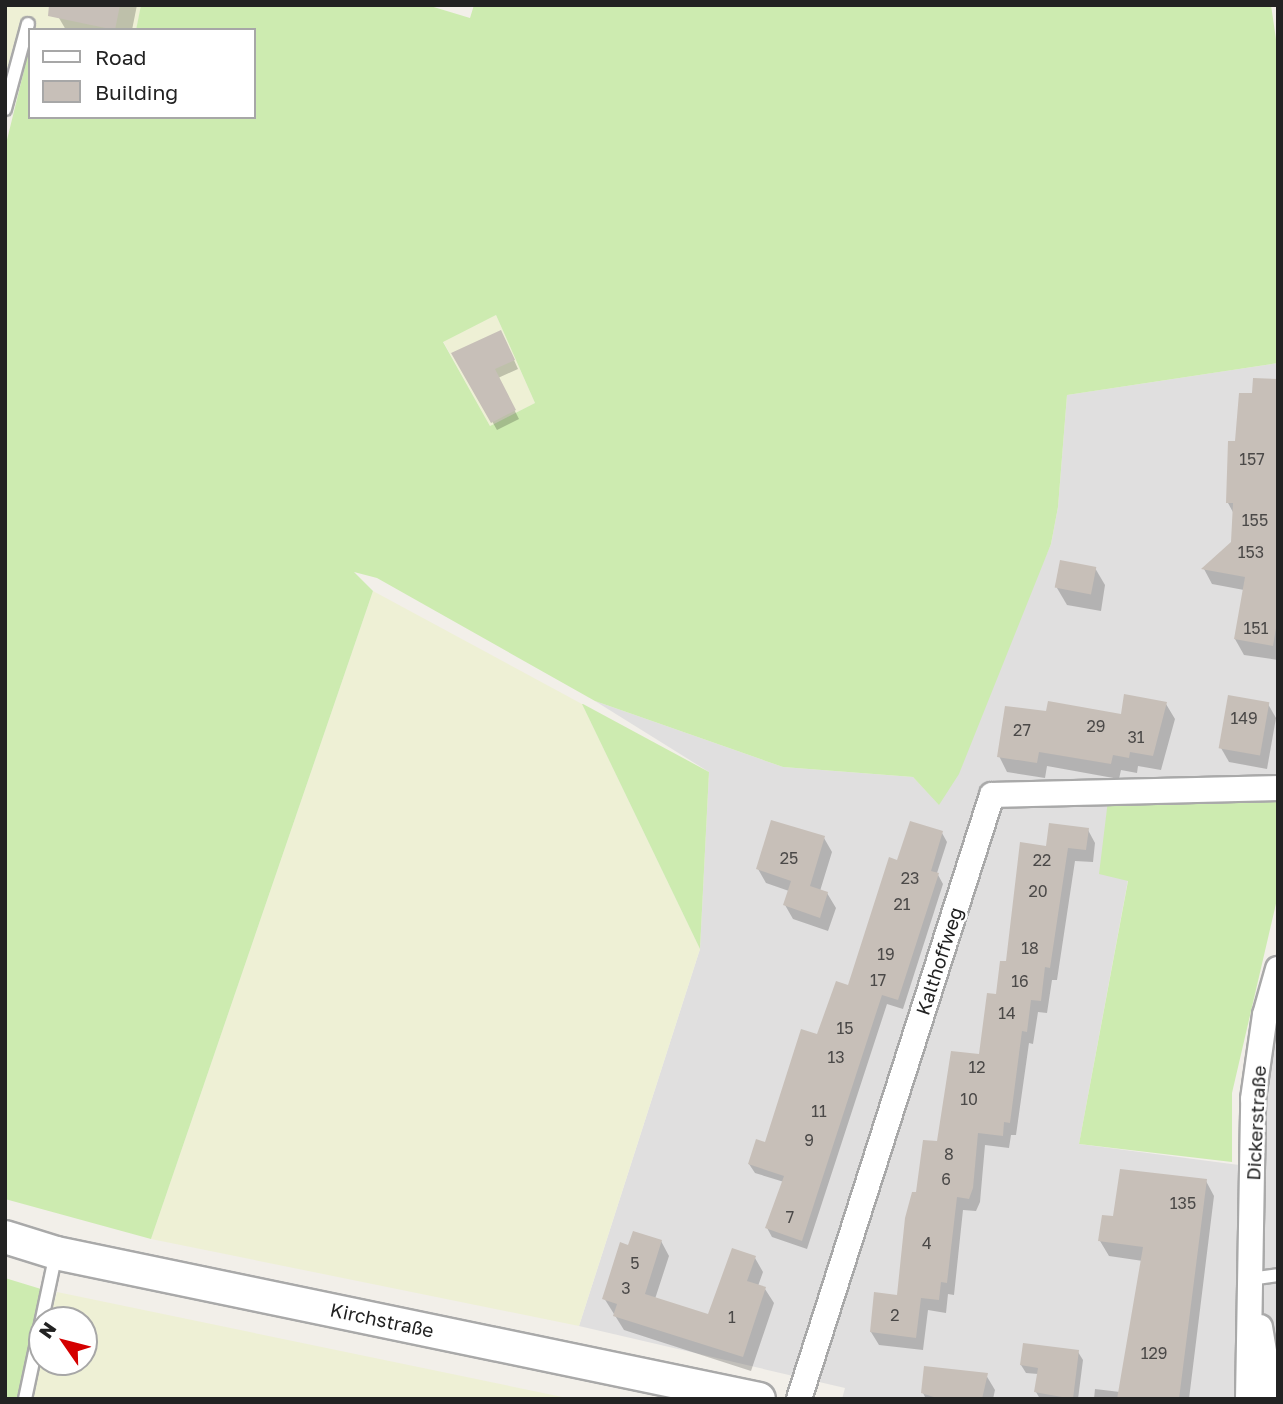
<!DOCTYPE html>
<meta charset="utf-8">
<style>
body{margin:0}
#map{position:relative;width:1283px;height:1404px;overflow:hidden;background:#f2efe9;font-family:"Golos Text",sans-serif}
div>[style]{position:absolute}
.residential>*{inset:0;background:#e0dfdf}
.farmland>*{inset:0;background:#eef0d5}
.grass>*{inset:0;background:#cdebb0}
.shadow>*{inset:0;background:#0003}
.building>*{inset:0;background:#c7bfb8;transform-origin:0 0}
.roads{filter:drop-shadow(2px 0 #a9a9a9) drop-shadow(-2px 0 #a9a9a9) drop-shadow(0 2px #a9a9a9) drop-shadow(0 -2px #a9a9a9)}
.service>*{height:12px;margin:-6px;padding:0 6px;transform-origin:6px;border-radius:6px;background:#fff}
.minor>*{height:24px;margin:-12px;padding:0 12px;transform-origin:12px;border-radius:12px;background:#fff}
.tertiary>*{height:32px;margin:-16px;padding:0 16px;transform-origin:16px;border-radius:16px;background:#fff}
span{translate:-50% -50%;white-space:nowrap;text-align:center;line-height:1.15;-webkit-text-stroke:5px #fff;paint-order:stroke}
.number-label{font-size:16px;color:#4b4948}
.number-label span{-webkit-text-stroke-width:0}
.street-label{font-size:19px;color:#222}
.frame{position:absolute;inset:0;border:7px solid #222;pointer-events:none}
.legend{position:absolute;left:28px;top:28px;width:228px;height:91px;box-sizing:border-box;background:#fff;border:2px solid #a7a7a7;margin:0;padding:9px 12px;list-style:none;font-size:21px;color:#222}
.legend li{display:flex;align-items:center;gap:14px;height:35px}
.legend b{width:35px;border:2px solid #a7a7a7}
.north{position:absolute;left:28px;top:1306px;width:70px;height:70px;box-sizing:border-box;background:#fff;border:2px solid #a7a7a7;border-radius:50%;rotate:305deg;font-size:19px;font-weight:700;line-height:28px;text-align:center;color:#222}
.north::after{content:'';display:block;margin:auto;width:24px;height:32px;background:#d40000;clip-path:polygon(50% 0,100% 100%,50% 72%,0 100%)}
</style>
<div id="map">
<div class="residential">
<i style="clip-path:polygon(1278px 363px,1278px 776px,1128px 880px,1079px 1144px,1262px 1168px,1264px 1078px,1278px 1018px,1278px 1399px,842px 1399px,845px 1388px,579px 1326px,700px 949px,709px 772px,595px 701px,783px 767px,913px 777px,939px 804px,1051px 544px,1058px 507px,1067px 395px)"></i>
</div>
<div class="farmland">
<i style="clip-path:polygon(5px 5px,141px 5px,136px 30px,30px 30px,30px 50px,13px 47px,5px 77px)"></i>
<i style="clip-path:polygon(496px 315px,535px 403px,490px 426px,443px 341px)"></i>
<i style="clip-path:polygon(373px 591px,582px 704px,700px 949px,579px 1326px,151px 1239px)"></i>
<i style="clip-path:polygon(57px 1292px,572px 1399px,33px 1399px,42px 1353px,42px 1362px,84px 1362px,84px 1320px,49px 1320px)"></i>
</div>
<div class="grass">
<i style="clip-path:polygon(evenodd,141px 5px,427px 5px,470px 18px,474px 5px,1271px 5px,1278px 53px,1278px 363px,1067px 395px,1058px 507px,1051px 544px,959px 774px,939px 805px,913px 777px,783px 767px,595px 701px,377px 578px,354px 572px,373px 591px,151px 1239px,5px 1199px,5px 148px,29px 50px,30px 117px,254px 117px,254px 30px,136px 30px,141px 5px,496px 315px,535px 403px,490px 426px,443px 342px,496px 315px)"></i>
<i style="clip-path:polygon(583px 704px,709px 772px,700px 949px,582px 704px)"></i>
<i style="clip-path:polygon(1257px 799px,1278px 802px,1278px 895px,1232px 1093px,1232px 1162px,1079px 1144px,1128px 881px,1099px 874px,1108px 800px)"></i>
<i style="clip-path:polygon(5px 1278px,41px 1289px,17px 1399px,5px 1399px)"></i>
</div>
<div class="shadow">
<i style="clip-path:polygon(62px 5px,137px 5px,132px 30px,66px 30px,59px 18px)"></i>
<i style="clip-path:polygon(505px 340px,518px 369px,498px 378px,519px 419px,497px 430px,454px 354px)"></i>
<i style="clip-path:polygon(1278px 381px,1278px 660px,1244px 655px,1235px 639px,1244px 590px,1212px 584px,1204px 569px,1233px 543px,1234px 514px,1228px 503px,1236px 443px,1253px 395px)"></i>
<i style="clip-path:polygon(1095px 568px,1105px 585px,1101px 611px,1067px 605px,1057px 588px)"></i>
<i style="clip-path:polygon(1166px 704px,1175px 719px,1161px 770px,1138px 766px,1137px 773px,1121px 770px,1119px 779px,1047px 766px,1045px 778px,1007px 772px,999px 756px)"></i>
<i style="clip-path:polygon(1268px 704px,1276px 718px,1267px 769px,1229px 762px,1221px 748px)"></i>
<i style="clip-path:polygon(1088px 830px,1095px 843px,1093px 862px,1075px 861px,1057px 980px,1052px 980px,1047px 1013px,1038px 1012px,1033px 1044px,1029px 1043px,1016px 1135px,1011px 1135px,1009px 1148px,985px 1145px,980px 1202px,976px 1211px,963px 1210px,954px 1295px,948px 1294px,946px 1313px,928px 1310px,923px 1350px,879px 1345px,871px 1332px,898px 1297px,918px 1194px,981px 1056px,1048px 848px)"></i>
<i style="clip-path:polygon(942px 833px,947px 842px,937px 873px,943px 884px,903px 1009px,887px 1004px,807px 1249px,772px 1237px,767px 1228px,784px 1182px,755px 1173px,749px 1164px,766px 1144px,818px 1036px,849px 987px,898px 862px)"></i>
<i style="clip-path:polygon(824px 838px,832px 852px,820px 891px,827px 893px,836px 908px,828px 931px,793px 919px,785px 905px,789px 891px,766px 883px,758px 869px)"></i>
<i style="clip-path:polygon(1206px 1181px,1214px 1196px,1189px 1399px,1094px 1399px,1095px 1389px,1120px 1392px,1143px 1261px,1109px 1256px,1100px 1241px,1115px 1218px)"></i>
<i style="clip-path:polygon(661px 1241px,669px 1256px,655px 1299px,709px 1316px,755px 1258px,763px 1272px,758px 1286px,765px 1289px,774px 1303px,751px 1371px,624px 1330px,604px 1298px,629px 1247px)"></i>
<i style="clip-path:polygon(1078px 1352px,1083px 1360px,1078px 1399px,1040px 1399px,1036px 1392px,1038px 1374px,1026px 1373px,1021px 1365px)"></i>
<i style="clip-path:polygon(986px 1375px,995px 1390px,993px 1399px,926px 1399px,923px 1393px)"></i>
</div>
<div class="building">
<i style="clip-path:polygon(49px 5px,120px 5px,115px 30px,48px 16px)"></i>
<i style="clip-path:polygon(501px 330px,515px 360px,495px 369px,516px 410px,491px 423px,451px 353px)"></i>
<i style="clip-path:polygon(1253px 378px,1278px 379px,1278px 616px,1273px 646px,1234px 639px,1245px 577px,1201px 569px,1231px 542px,1233px 503px,1226px 503px,1228px 441px,1235px 441px,1239px 393px,1252px 393px)"></i>
<i style="left:1060px;top:560px;width:37px;height:28px;rotate:11deg"></i>
<i style="clip-path:polygon(1124px 694px,1167px 702px,1153px 756px,1130px 752px,1129px 758px,1113px 755px,1111px 764px,1039px 752px,1037px 763px,997px 757px,1005px 706px,1046px 711px,1048px 701px,1121px 714px)"></i>
<i style="left:1228px;top:695px;width:42px;height:54px;rotate:10deg"></i>
<i style="clip-path:polygon(771px 820px,825px 836px,810px 886px,828px 892px,820px 918px,783px 905px,791px 881px,756px 869px)"></i>
<i style="clip-path:polygon(910px 821px,943px 831px,931px 871px,939px 873px,898px 1000px,882px 995px,802px 1241px,765px 1228px,784px 1176px,748px 1164px,756px 1139px,765px 1142px,801px 1029px,817px 1034px,836px 981px,848px 985px,889px 857px,897px 860px)"></i>
<i style="clip-path:polygon(1049px 823px,1089px 828px,1086px 850px,1068px 848px,1050px 968px,1045px 967px,1041px 1001px,1031px 1000px,1027px 1032px,1022px 1031px,1010px 1123px,1004px 1122px,1003px 1136px,978px 1133px,973px 1188px,969px 1199px,957px 1197px,947px 1283px,941px 1282px,939px 1300px,921px 1298px,916px 1338px,870px 1332px,874px 1292px,897px 1295px,905px 1218px,912px 1192px,916px 1192px,923px 1140px,937px 1141px,951px 1051px,979px 1054px,987px 993px,996px 994px,1000px 961px,1006px 961px,1020px 842px,1046px 846px)"></i>
<i style="clip-path:polygon(1120px 1169px,1207px 1179px,1179px 1399px,1117px 1399px,1143px 1247px,1098px 1241px,1102px 1215px,1113px 1216px)"></i>
<i style="clip-path:polygon(633px 1231px,662px 1240px,645px 1294px,708px 1314px,732px 1248px,756px 1256px,747px 1281px,766px 1287px,743px 1357px,613px 1316px,617px 1304px,602px 1299px,620px 1242px,628px 1245px)"></i>
<i style="clip-path:polygon(1023px 1343px,1079px 1350px,1073px 1399px,1034px 1392px,1038px 1368px,1020px 1365px)"></i>
<i style="clip-path:polygon(924px 1366px,988px 1373px,982px 1399px,940px 1399px,921px 1393px)"></i>
</div>
<div class="roads">
<div class="service">
<i style="left:5px;top:109px;width:88px;rotate:-74.9deg"></i>
<i style="left:1250px;top:1279px;width:28px;rotate:-8deg"></i>
<i style="left:25px;top:1399px;width:149px;rotate:-78deg"></i>
</div>
<div class="minor">
<i style="left:1260px;top:1327px;width:73px;rotate:80.5deg"></i>
<i style="left:799px;top:1399px;width:634px;rotate:-72.28deg"></i>
<i style="left:992px;top:795px;width:286px;rotate:-1.4deg"></i>
<i style="left:1248px;top:1399px;width:300px;rotate:-89deg"></i>
<i style="left:1253px;top:1099px;width:85px;rotate:-81.9deg"></i>
<i style="left:1265px;top:1015px;width:48px;rotate:-74.2deg"></i>
</div>
<div class="tertiary">
<i style="left:5px;top:1237px;width:53px;rotate:17.4deg"></i>
<i style="left:56px;top:1253px;width:718px;rotate:11.73deg"></i>
</div>
</div>
<div class="number-label">
<span style="left:1252px;top:459px">157</span>
<span style="left:1255px;top:520px">155</span>
<span style="left:1251px;top:552px">153</span>
<span style="left:1256px;top:628px">151</span>
<span style="left:1244px;top:718px">149</span>
<span style="left:1096px;top:726px">29</span>
<span style="left:1022px;top:730px">27</span>
<span style="left:1136px;top:737px">31</span>
<span style="left:789px;top:858px">25</span>
<span style="left:1042px;top:860px">22</span>
<span style="left:910px;top:878px">23</span>
<span style="left:1038px;top:891px">20</span>
<span style="left:902px;top:904px">21</span>
<span style="left:1030px;top:948px">18</span>
<span style="left:886px;top:954px">19</span>
<span style="left:878px;top:980px">17</span>
<span style="left:1020px;top:981px">16</span>
<span style="left:1007px;top:1013px">14</span>
<span style="left:845px;top:1028px">15</span>
<span style="left:836px;top:1057px">13</span>
<span style="left:977px;top:1067px">12</span>
<span style="left:969px;top:1099px">10</span>
<span style="left:819px;top:1111px">11</span>
<span style="left:809px;top:1140px">9</span>
<span style="left:949px;top:1154px">8</span>
<span style="left:946px;top:1179px">6</span>
<span style="left:1183px;top:1203px">135</span>
<span style="left:790px;top:1217px">7</span>
<span style="left:927px;top:1243px">4</span>
<span style="left:635px;top:1263px">5</span>
<span style="left:626px;top:1288px">3</span>
<span style="left:895px;top:1315px">2</span>
<span style="left:732px;top:1317px">1</span>
<span style="left:1154px;top:1353px">129</span>
</div>
<div class="street-label">
<span style="left:939px;top:961px;rotate:-72deg">Kalthoffweg</span>
<span style="left:1256px;top:1123px;rotate:-87deg">Dickerstraße</span>
<span style="left:382px;top:1320px;rotate:12deg">Kirchstraße</span>
</div>
<div class="frame"></div>
<ul class="legend">
<li><b style="height:9px;background:#fff"></b>Road</li>
<li><b style="height:19px;background:#c7bfb8"></b>Building</li>
</ul>
<div class="north">N</div>
</div>
